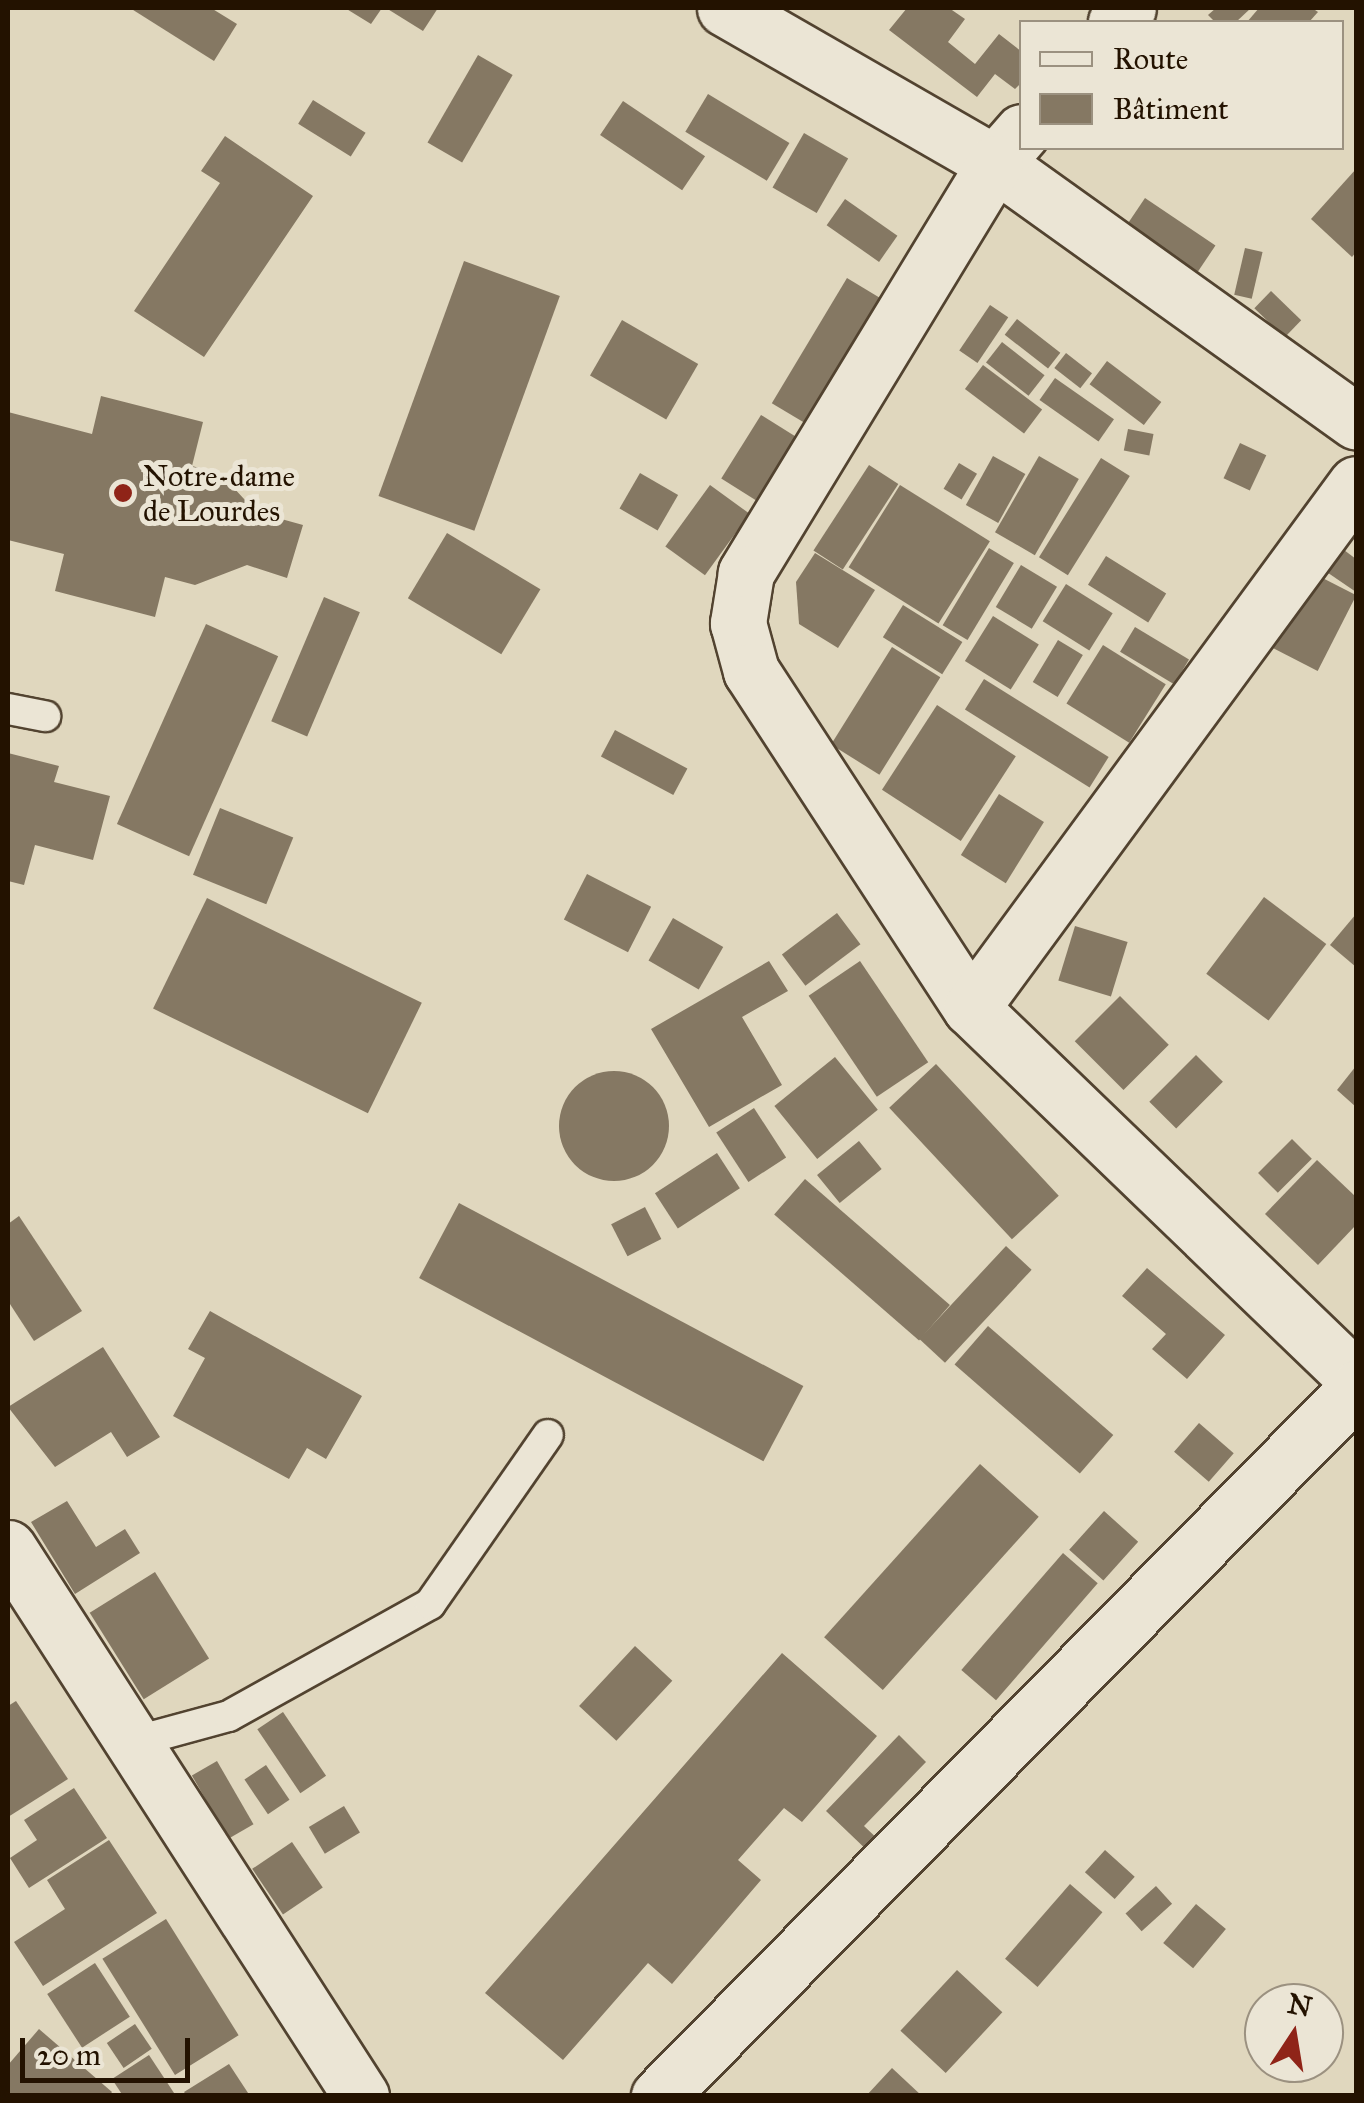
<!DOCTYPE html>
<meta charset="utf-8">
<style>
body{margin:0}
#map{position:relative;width:1364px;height:2103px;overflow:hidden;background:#e0d7be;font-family:"IM FELL Great Primer",serif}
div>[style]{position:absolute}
.building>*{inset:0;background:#857863;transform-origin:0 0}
.round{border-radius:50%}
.roads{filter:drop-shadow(2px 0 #524330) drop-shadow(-2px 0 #524330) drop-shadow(0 2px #524330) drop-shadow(0 -2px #524330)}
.lane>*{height:30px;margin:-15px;padding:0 15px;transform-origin:15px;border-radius:15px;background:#ebe5d5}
.street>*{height:55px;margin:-27.5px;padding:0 27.5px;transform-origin:27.5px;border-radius:27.5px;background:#ebe5d5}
.secondary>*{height:55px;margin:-27.5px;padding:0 27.5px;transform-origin:27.5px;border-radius:27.5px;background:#ebe5d5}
.dots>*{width:28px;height:28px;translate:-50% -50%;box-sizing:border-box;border:5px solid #ebe5d5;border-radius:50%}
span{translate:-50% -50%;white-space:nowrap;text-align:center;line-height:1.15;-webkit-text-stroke:10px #ebe5d5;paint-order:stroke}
.poi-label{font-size:30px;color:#231200}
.left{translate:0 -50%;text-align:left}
.frame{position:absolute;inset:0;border:10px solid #231200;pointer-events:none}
.legend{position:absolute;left:1019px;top:20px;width:325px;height:130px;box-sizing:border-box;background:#ebe5d5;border:2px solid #9b9180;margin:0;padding:12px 18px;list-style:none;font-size:30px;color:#231200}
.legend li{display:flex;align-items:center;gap:20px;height:50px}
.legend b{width:50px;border:2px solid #9b9180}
.north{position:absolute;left:1244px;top:1983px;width:100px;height:100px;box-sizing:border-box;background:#ebe5d5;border:2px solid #9b9180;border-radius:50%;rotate:12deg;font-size:28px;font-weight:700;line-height:40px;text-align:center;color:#231200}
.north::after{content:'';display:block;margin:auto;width:35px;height:45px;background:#8f2418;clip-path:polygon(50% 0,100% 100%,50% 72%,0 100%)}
.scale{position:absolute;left:20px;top:2038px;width:170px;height:45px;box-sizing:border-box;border:5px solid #231200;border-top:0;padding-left:12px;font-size:30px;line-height:35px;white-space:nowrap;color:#231200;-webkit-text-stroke:8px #ebe5d5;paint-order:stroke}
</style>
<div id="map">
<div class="building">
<i style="clip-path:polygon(130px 8px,211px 8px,237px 24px,214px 61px)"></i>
<i style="clip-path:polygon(345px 8px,382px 8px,371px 24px)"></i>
<i style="clip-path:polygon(386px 8px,438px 8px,423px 31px)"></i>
<i style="clip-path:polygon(907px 8px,949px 8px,965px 19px,948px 42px,975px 64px,999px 34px,1022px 52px,1022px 82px,1015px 89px,995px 74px,977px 97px,889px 30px)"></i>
<i style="clip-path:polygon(1216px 8px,1251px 8px,1236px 22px,1215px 22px,1208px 15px)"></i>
<i style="clip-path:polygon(1259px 8px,1312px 8px,1318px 12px,1309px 22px,1247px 22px)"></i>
<i style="left:478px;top:55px;width:40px;height:101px;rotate:30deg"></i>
<i style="left:708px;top:94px;width:95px;height:44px;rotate:31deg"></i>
<i style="left:313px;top:100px;width:62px;height:28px;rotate:32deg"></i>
<i style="left:623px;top:101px;width:99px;height:41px;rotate:34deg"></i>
<i style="left:804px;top:133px;width:51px;height:63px;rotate:30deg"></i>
<i style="clip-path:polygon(225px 136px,313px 196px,204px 357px,134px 311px,220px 183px,201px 171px)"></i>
<i style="clip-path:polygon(1356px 169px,1356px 252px,1352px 257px,1311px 219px)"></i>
<i style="left:1145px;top:198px;width:85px;height:46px;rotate:34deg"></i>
<i style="left:845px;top:199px;width:64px;height:32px;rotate:35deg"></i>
<i style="left:1245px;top:248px;width:18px;height:48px;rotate:13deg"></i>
<i style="left:464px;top:261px;width:102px;height:250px;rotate:20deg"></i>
<i style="left:847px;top:278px;width:42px;height:146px;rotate:31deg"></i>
<i style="left:1271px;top:291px;width:42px;height:24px;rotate:44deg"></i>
<i style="left:990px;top:305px;width:22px;height:55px;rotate:34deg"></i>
<i style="left:1017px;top:319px;width:55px;height:20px;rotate:38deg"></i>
<i style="left:622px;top:320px;width:88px;height:64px;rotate:30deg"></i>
<i style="left:1002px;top:342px;width:54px;height:26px;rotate:38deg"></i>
<i style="left:1066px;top:353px;width:33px;height:19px;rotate:38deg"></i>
<i style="left:1107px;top:361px;width:68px;height:29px;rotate:37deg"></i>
<i style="left:983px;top:365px;width:74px;height:30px;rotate:37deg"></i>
<i style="left:1055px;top:378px;width:72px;height:27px;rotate:35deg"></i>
<i style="clip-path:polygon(101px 396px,203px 422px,192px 466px,221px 474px,256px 512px,303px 525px,287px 578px,247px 565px,195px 585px,165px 577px,155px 617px,55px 591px,64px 554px,8px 540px,8px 412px,92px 434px)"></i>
<i style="left:761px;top:415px;width:45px;height:75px;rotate:32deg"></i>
<i style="left:1128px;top:429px;width:26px;height:22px;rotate:11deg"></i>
<i style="left:1240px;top:443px;width:29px;height:39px;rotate:25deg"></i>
<i style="left:993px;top:456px;width:37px;height:56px;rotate:29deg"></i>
<i style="left:1039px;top:456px;width:46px;height:88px;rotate:30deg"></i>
<i style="left:1101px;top:458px;width:34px;height:117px;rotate:32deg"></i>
<i style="left:959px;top:463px;width:21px;height:30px;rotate:31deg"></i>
<i style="left:869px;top:465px;width:35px;height:102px;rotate:33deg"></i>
<i style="left:640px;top:473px;width:44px;height:41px;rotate:30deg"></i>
<i style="left:710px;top:485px;width:49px;height:76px;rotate:36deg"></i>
<i style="left:900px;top:485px;width:106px;height:97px;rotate:32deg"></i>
<i style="left:447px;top:533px;width:109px;height:76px;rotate:31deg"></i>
<i style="clip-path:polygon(1332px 541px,1356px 559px,1356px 592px,1315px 564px)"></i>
<i style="left:989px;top:548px;width:29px;height:90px;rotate:31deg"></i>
<i style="clip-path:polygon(815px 553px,875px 590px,838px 648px,799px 624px,796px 582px)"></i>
<i style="left:1106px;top:556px;width:71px;height:34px;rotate:32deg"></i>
<i style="left:1021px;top:565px;width:42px;height:49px;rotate:31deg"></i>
<i style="left:1301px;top:567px;width:62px;height:85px;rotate:27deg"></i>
<i style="left:1066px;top:584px;width:55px;height:44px;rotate:32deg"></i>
<i style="left:324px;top:597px;width:39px;height:135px;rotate:23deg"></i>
<i style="left:903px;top:605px;width:70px;height:38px;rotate:32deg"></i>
<i style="left:993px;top:616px;width:54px;height:53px;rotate:32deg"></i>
<i style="left:206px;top:624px;width:79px;height:219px;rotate:24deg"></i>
<i style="left:1135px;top:627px;width:63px;height:29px;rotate:31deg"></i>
<i style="left:1058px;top:640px;width:29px;height:49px;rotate:31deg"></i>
<i style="left:1103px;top:645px;width:74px;height:69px;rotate:32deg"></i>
<i style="left:892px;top:647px;width:57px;height:115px;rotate:32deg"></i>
<i style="left:984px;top:679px;width:147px;height:36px;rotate:32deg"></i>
<i style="left:937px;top:705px;width:94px;height:101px;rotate:33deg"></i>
<i style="left:615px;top:730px;width:82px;height:30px;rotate:28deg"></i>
<i style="clip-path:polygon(8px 753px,59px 766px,54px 782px,110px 796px,93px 860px,35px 845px,24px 885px,8px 881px)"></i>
<i style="left:999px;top:794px;width:53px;height:72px;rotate:32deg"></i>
<i style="left:220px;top:808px;width:79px;height:72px;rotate:22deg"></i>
<i style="left:587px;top:874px;width:72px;height:51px;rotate:27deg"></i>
<i style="left:1264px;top:897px;width:78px;height:96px;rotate:37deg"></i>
<i style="left:207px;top:898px;width:239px;height:123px;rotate:26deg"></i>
<i style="left:837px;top:913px;width:39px;height:69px;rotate:53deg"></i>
<i style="clip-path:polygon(1356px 914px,1356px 967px,1330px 945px)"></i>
<i style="left:673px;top:918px;width:58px;height:49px;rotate:30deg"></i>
<i style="left:1075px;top:926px;width:55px;height:57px;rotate:17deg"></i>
<i style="clip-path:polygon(769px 961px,788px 991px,742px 1017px,782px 1085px,709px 1127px,651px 1029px)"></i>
<i style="left:860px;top:961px;width:122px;height:62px;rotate:56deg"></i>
<i style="left:1120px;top:996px;width:69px;height:64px;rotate:45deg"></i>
<i style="left:1196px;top:1055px;width:38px;height:66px;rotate:45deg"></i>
<i style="left:835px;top:1057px;width:68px;height:78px;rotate:51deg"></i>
<i style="left:936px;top:1064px;width:180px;height:64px;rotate:47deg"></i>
<i style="clip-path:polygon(1356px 1066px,1356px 1107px,1337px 1090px)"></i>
<i class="round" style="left:559px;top:1071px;width:110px;height:110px"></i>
<i style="left:754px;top:1108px;width:59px;height:45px;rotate:57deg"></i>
<i style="left:1292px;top:1139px;width:28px;height:48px;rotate:45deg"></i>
<i style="left:859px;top:1141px;width:36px;height:54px;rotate:51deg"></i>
<i style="left:717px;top:1153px;width:42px;height:74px;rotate:57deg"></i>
<i style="clip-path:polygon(1317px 1160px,1356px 1197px,1356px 1225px,1318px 1265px,1265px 1214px)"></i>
<i style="left:805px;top:1179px;width:192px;height:47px;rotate:41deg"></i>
<i style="left:459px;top:1203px;width:390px;height:85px;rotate:28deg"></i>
<i style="left:645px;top:1207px;width:36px;height:38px;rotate:63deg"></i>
<i style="clip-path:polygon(19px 1216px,82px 1311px,34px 1341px,8px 1301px,8px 1224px)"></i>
<i style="left:1006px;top:1246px;width:35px;height:127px;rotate:43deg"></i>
<i style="clip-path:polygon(1147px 1268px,1225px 1335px,1187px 1379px,1152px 1349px,1166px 1334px,1122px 1296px)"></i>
<i style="clip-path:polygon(210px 1311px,362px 1396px,326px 1459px,307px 1448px,289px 1479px,173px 1416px,205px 1358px,188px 1349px)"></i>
<i style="left:988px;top:1326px;width:166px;height:51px;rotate:41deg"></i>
<i style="clip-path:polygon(103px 1347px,160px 1437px,127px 1457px,111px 1432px,55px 1467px,8px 1407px)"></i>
<i style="left:1199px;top:1423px;width:46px;height:38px;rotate:41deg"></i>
<i style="left:980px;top:1464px;width:79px;height:233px;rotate:42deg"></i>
<i style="clip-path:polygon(67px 1501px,96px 1547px,125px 1529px,140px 1553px,75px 1594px,31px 1522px)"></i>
<i style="left:1104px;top:1511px;width:46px;height:52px;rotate:42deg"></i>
<i style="left:1063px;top:1553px;width:46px;height:155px;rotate:41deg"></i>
<i style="left:155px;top:1572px;width:102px;height:77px;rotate:58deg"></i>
<i style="left:635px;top:1646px;width:51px;height:82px;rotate:43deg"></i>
<i style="clip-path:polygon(782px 1653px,877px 1736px,802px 1822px,784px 1808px,738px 1860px,761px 1880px,672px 1984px,648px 1963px,563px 2060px,485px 1993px)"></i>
<i style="clip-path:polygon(16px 1701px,68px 1779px,8px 1817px,8px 1706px)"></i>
<i style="left:283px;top:1712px;width:77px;height:31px;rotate:56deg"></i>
<i style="clip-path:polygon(899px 1735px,926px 1762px,864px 1826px,883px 1844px,872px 1855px,826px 1811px)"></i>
<i style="left:217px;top:1761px;width:73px;height:29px;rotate:60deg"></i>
<i style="left:266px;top:1765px;width:42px;height:26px;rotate:56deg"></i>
<i style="clip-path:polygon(74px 1788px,107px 1838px,29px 1888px,10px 1858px,37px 1840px,24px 1820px)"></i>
<i style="left:344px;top:1806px;width:31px;height:41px;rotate:59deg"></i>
<i style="clip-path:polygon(109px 1840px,157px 1913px,43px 1986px,14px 1942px,65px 1909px,47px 1880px)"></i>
<i style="left:292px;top:1842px;width:55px;height:48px;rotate:56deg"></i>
<i style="left:1105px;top:1850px;width:40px;height:30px;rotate:42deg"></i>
<i style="left:1070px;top:1884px;width:43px;height:99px;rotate:41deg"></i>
<i style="left:1156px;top:1886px;width:24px;height:41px;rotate:48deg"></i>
<i style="left:1196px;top:1904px;width:39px;height:51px;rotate:40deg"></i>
<i style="left:166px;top:1919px;width:137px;height:75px;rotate:58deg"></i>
<i style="left:95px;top:1963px;width:64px;height:57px;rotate:57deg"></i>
<i style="left:957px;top:1970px;width:62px;height:83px;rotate:43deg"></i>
<i style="left:135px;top:2024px;width:30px;height:34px;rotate:56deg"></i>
<i style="clip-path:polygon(39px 2029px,112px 2092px,109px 2096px,8px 2096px,8px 2065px)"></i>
<i style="clip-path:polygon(149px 2055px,176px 2096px,123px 2096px,112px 2079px)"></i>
<i style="clip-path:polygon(229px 2064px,250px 2096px,187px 2096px,184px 2092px)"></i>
<i style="clip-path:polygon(892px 2068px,922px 2096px,866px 2096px)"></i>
</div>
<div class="roads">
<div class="lane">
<i style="left:8px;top:709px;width:38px;rotate:11deg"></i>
<i style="left:133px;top:1742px;width:99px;rotate:-15.2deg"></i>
<i style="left:229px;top:1716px;width:230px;rotate:-29.1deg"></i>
<i style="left:430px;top:1604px;width:206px;rotate:-55.1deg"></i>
</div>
<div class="street">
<i style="left:725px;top:8px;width:311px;rotate:29.9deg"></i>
<i style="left:995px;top:163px;width:444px;rotate:35.6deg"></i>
<i style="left:1116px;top:22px;width:18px;rotate:-49deg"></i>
<i style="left:1022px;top:132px;width:41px;rotate:131.1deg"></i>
<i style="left:995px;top:163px;width:480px;rotate:121.3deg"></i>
<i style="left:746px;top:573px;width:51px;rotate:99.1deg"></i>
<i style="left:738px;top:623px;width:50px;rotate:74.8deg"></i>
<i style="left:751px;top:671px;width:402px;rotate:56.9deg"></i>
<i style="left:971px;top:1008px;width:535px;rotate:43.94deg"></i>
<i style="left:971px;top:1008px;width:650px;rotate:-53.69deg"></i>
<i style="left:8px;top:1548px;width:652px;rotate:57.21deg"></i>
</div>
<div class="secondary">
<i style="left:659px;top:2096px;width:993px;rotate:-45.41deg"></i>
</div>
</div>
<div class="dots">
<i style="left:123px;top:493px;background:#8f2418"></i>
</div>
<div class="poi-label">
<span class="left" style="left:143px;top:493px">Notre-dame<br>de Lourdes</span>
</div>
<div class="frame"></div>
<ul class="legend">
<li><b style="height:12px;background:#ebe5d5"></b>Route</li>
<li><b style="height:28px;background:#857863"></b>Bâtiment</li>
</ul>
<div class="north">N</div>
<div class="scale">20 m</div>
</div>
